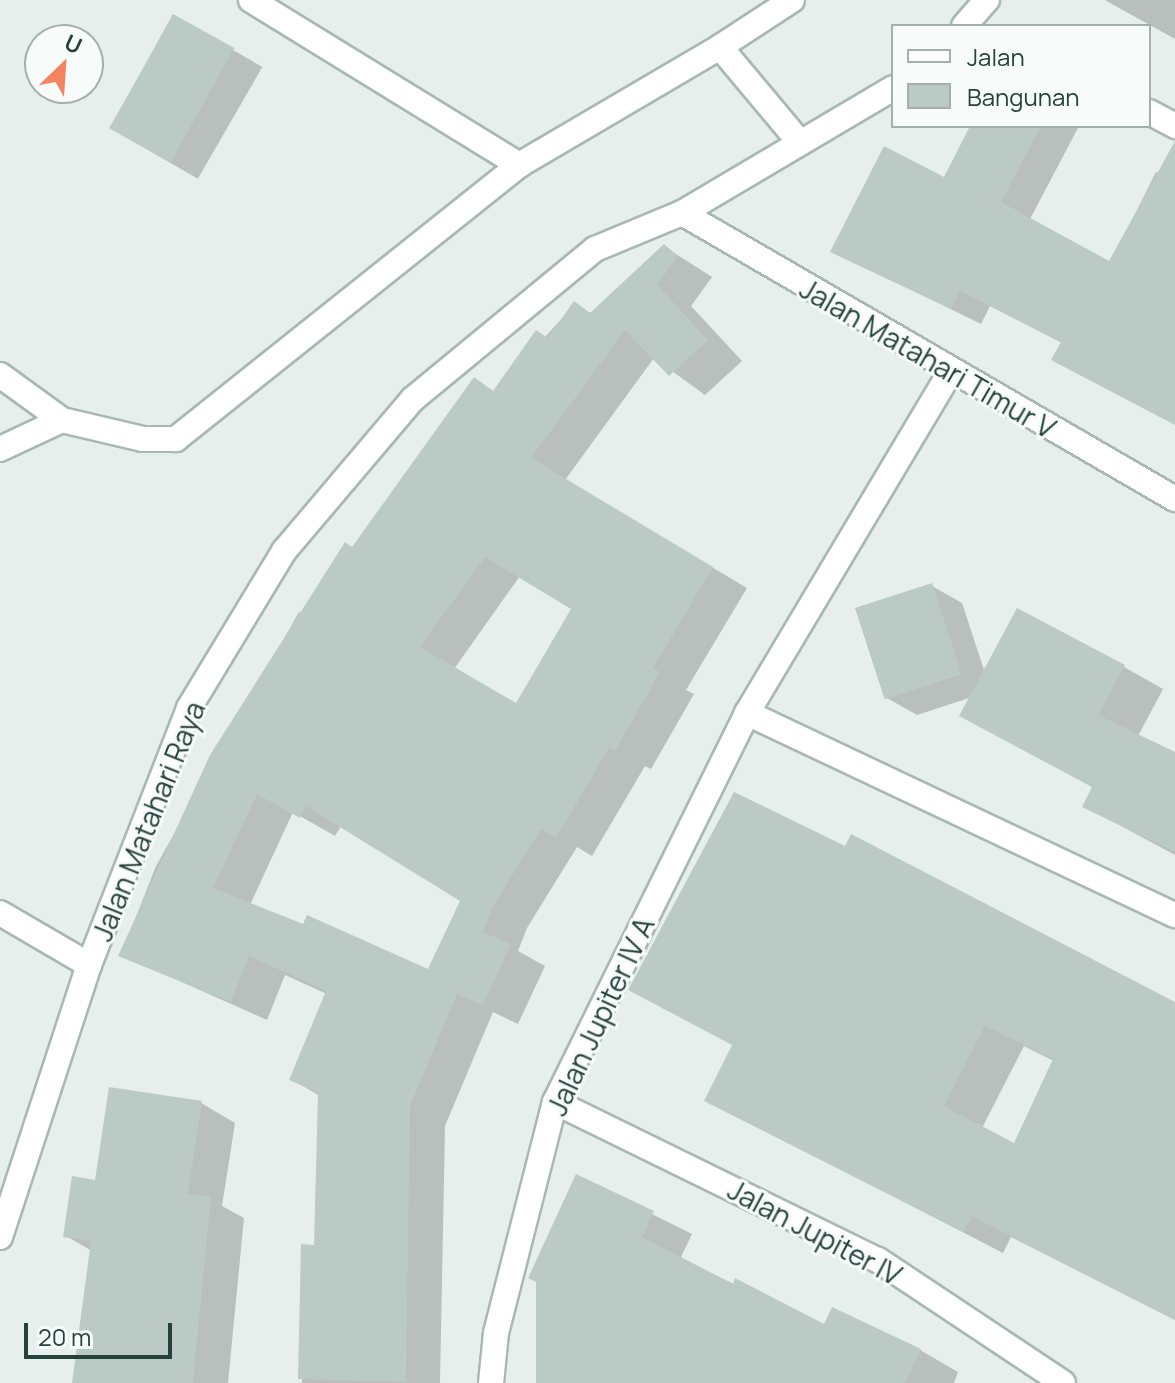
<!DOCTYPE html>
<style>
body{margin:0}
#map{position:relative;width:1175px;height:1383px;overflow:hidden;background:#e6efeb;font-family:Manrope,sans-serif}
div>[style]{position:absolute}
.shadow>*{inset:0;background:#0003;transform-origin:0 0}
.building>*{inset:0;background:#bbcac4;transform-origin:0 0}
.roads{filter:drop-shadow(2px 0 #a8b8b2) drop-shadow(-2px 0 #a8b8b2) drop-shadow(0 2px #a8b8b2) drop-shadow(0 -2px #a8b8b2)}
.minor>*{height:24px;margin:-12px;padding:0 12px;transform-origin:12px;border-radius:12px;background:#fff}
span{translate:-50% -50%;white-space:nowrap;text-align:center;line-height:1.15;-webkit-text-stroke:6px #f7fbf9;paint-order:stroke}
.street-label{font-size:28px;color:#24423a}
.legend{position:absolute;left:891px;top:24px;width:260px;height:104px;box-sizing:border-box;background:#f7fbf9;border:2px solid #a3b1ad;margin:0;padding:10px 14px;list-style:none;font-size:24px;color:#24423a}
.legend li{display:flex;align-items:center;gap:16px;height:40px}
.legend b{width:40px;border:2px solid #a3b1ad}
.north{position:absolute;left:24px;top:24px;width:80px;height:80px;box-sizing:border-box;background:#f7fbf9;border:2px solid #a3b1ad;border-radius:50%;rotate:25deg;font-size:22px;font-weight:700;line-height:32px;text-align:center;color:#24423a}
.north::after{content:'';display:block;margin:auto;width:28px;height:36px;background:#f4845f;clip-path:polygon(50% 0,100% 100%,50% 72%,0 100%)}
.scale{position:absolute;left:24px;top:1323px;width:148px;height:36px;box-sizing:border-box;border:4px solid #24423a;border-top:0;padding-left:10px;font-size:24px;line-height:28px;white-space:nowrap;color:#24423a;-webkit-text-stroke:6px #f7fbf9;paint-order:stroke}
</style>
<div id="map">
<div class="shadow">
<i style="clip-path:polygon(1105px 0,1175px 0,1175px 39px,1112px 4px)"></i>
<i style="left:174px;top:16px;width:102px;height:129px;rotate:30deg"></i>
<i style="clip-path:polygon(972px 126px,1079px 126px,1029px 221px,1110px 264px,1156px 172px,1175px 182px,1175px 423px,1062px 343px,990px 306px,981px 324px,833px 251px,945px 179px)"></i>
<i style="clip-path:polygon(evenodd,665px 247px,712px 277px,691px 306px,742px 361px,705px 395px,654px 358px,565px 480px,747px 588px,686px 690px,694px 694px,651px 769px,645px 766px,592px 856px,577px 847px,527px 928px,518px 951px,545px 966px,518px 1024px,493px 1012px,445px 1126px,440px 1383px,302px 1383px,303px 1247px,316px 1247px,320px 1096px,291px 1079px,327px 994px,285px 975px,267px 1020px,121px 955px,156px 866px,299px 612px,305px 616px,475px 380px,495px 392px,575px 304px,592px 314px,665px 247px,520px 576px,574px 608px,517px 706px,454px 669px,520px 576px,665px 247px,293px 812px,335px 836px,341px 826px,462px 900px,429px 972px,250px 905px,293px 812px)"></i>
<i style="clip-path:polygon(932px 586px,962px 603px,985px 673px,1124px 667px,1163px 689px,1138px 736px,1175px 754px,1175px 855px,1084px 806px,1093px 788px,972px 697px,917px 715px,887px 698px)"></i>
<i style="clip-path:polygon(evenodd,1175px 1006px,1175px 1320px,1011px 1237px,1003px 1253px,707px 1100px,734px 1046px,1175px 1006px,1024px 1046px,1054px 1061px,1015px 1146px,982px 1128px,1024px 1046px)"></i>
<i style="clip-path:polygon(201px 1103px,235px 1123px,222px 1206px,244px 1218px,228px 1383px,74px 1383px,92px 1251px,66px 1236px,96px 1182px)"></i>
<i style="clip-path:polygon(577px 1177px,692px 1234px,680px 1259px,825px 1326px,920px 1350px,958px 1372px,954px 1383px,538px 1383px)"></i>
</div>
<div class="building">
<i style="left:173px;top:14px;width:70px;height:131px;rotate:29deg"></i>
<i style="clip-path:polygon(970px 126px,1041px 126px,1001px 202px,1109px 261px,1175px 141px,1175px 425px,1051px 360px,1061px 342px,960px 291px,951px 309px,830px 252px,884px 146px,944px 177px)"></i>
<i style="clip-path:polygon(evenodd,664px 244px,678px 256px,657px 285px,708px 340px,669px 376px,625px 330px,531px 458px,713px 567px,653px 668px,660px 672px,615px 751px,609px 748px,556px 838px,541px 829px,492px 908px,483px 932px,511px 944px,483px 1005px,457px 994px,410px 1106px,406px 1382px,298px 1379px,301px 1244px,314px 1245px,318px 1092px,289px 1080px,326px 991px,249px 956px,231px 1002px,118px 956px,210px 755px,345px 542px,352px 547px,474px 377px,493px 391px,536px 330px,548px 338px,574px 301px,590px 313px,664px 244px,485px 557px,571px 609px,516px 703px,420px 647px,485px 557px,664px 244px,257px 794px,300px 818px,306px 806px,460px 901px,428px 969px,307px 915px,303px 924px,213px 888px,257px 794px)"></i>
<i style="left:932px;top:583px;width:96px;height:81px;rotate:72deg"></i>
<i style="clip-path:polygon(1017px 608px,1125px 665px,1098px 715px,1175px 752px,1175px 852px,1082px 807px,1092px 787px,959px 716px)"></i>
<i style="clip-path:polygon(evenodd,734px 792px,845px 846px,851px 834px,1175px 1002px,1175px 1320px,972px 1216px,963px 1232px,704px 1101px,732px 1045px,628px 990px,734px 792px,985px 1026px,1053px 1059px,1014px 1143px,944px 1106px,985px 1026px)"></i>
<i style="clip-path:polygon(109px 1087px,202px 1101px,188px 1194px,211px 1197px,193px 1383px,72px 1383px,91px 1241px,63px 1237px,72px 1176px,95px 1180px)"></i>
<i style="clip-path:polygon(576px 1174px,654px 1211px,642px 1237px,733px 1284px,735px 1278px,824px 1324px,832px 1307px,921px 1349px,905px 1383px,536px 1383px,536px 1282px,528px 1278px)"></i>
</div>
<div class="roads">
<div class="minor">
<i style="left:251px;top:0;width:315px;rotate:31.6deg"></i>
<i style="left:792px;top:0;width:86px;rotate:146.9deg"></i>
<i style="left:720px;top:47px;width:120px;rotate:50.1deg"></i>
<i style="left:964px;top:26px;width:35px;rotate:-49deg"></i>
<i style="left:1149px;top:112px;width:30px;rotate:28deg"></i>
<i style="left:682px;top:213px;width:570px;rotate:30.12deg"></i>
<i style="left:0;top:375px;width:77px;rotate:36deg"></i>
<i style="left:62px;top:420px;width:83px;rotate:13.2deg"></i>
<i style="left:143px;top:439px;width:33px"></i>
<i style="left:176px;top:439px;width:439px;rotate:-38.6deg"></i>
<i style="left:519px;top:165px;width:233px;rotate:-30.4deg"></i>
<i style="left:0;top:449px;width:68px;rotate:-25.1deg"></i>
<i style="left:747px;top:713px;width:473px;rotate:25.3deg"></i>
<i style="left:0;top:913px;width:103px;rotate:30.3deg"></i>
<i style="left:555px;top:1102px;width:360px;rotate:26.1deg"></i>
<i style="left:878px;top:1260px;width:222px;rotate:33.6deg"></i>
<i style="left:0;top:1237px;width:286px;rotate:-71.9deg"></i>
<i style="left:89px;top:965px;width:276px;rotate:-68.7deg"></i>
<i style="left:189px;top:708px;width:184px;rotate:-58.8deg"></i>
<i style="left:284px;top:551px;width:199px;rotate:-49.7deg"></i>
<i style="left:413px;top:399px;width:236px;rotate:-39.5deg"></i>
<i style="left:595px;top:249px;width:94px;rotate:-22.5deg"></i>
<i style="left:682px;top:213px;width:245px;rotate:-30.6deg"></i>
<i style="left:491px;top:1383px;width:50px;rotate:-84.3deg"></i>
<i style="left:496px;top:1333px;width:238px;rotate:-75.7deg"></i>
<i style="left:555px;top:1102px;width:434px;rotate:-63.7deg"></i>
<i style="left:747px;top:713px;width:396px;rotate:-59.2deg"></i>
</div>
</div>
<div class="street-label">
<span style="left:928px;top:358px;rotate:30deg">Jalan Matahari Timur V</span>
<span style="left:148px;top:821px;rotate:-68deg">Jalan Matahari Raya</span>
<span style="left:600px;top:1016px;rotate:-65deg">Jalan Jupiter IV A</span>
<span style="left:815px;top:1232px;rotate:28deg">Jalan Jupiter IV</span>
</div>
<ul class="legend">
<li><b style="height:10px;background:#fff"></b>Jalan</li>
<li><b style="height:22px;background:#bbcac4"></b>Bangunan</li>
</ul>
<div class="north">U</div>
<div class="scale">20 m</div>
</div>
